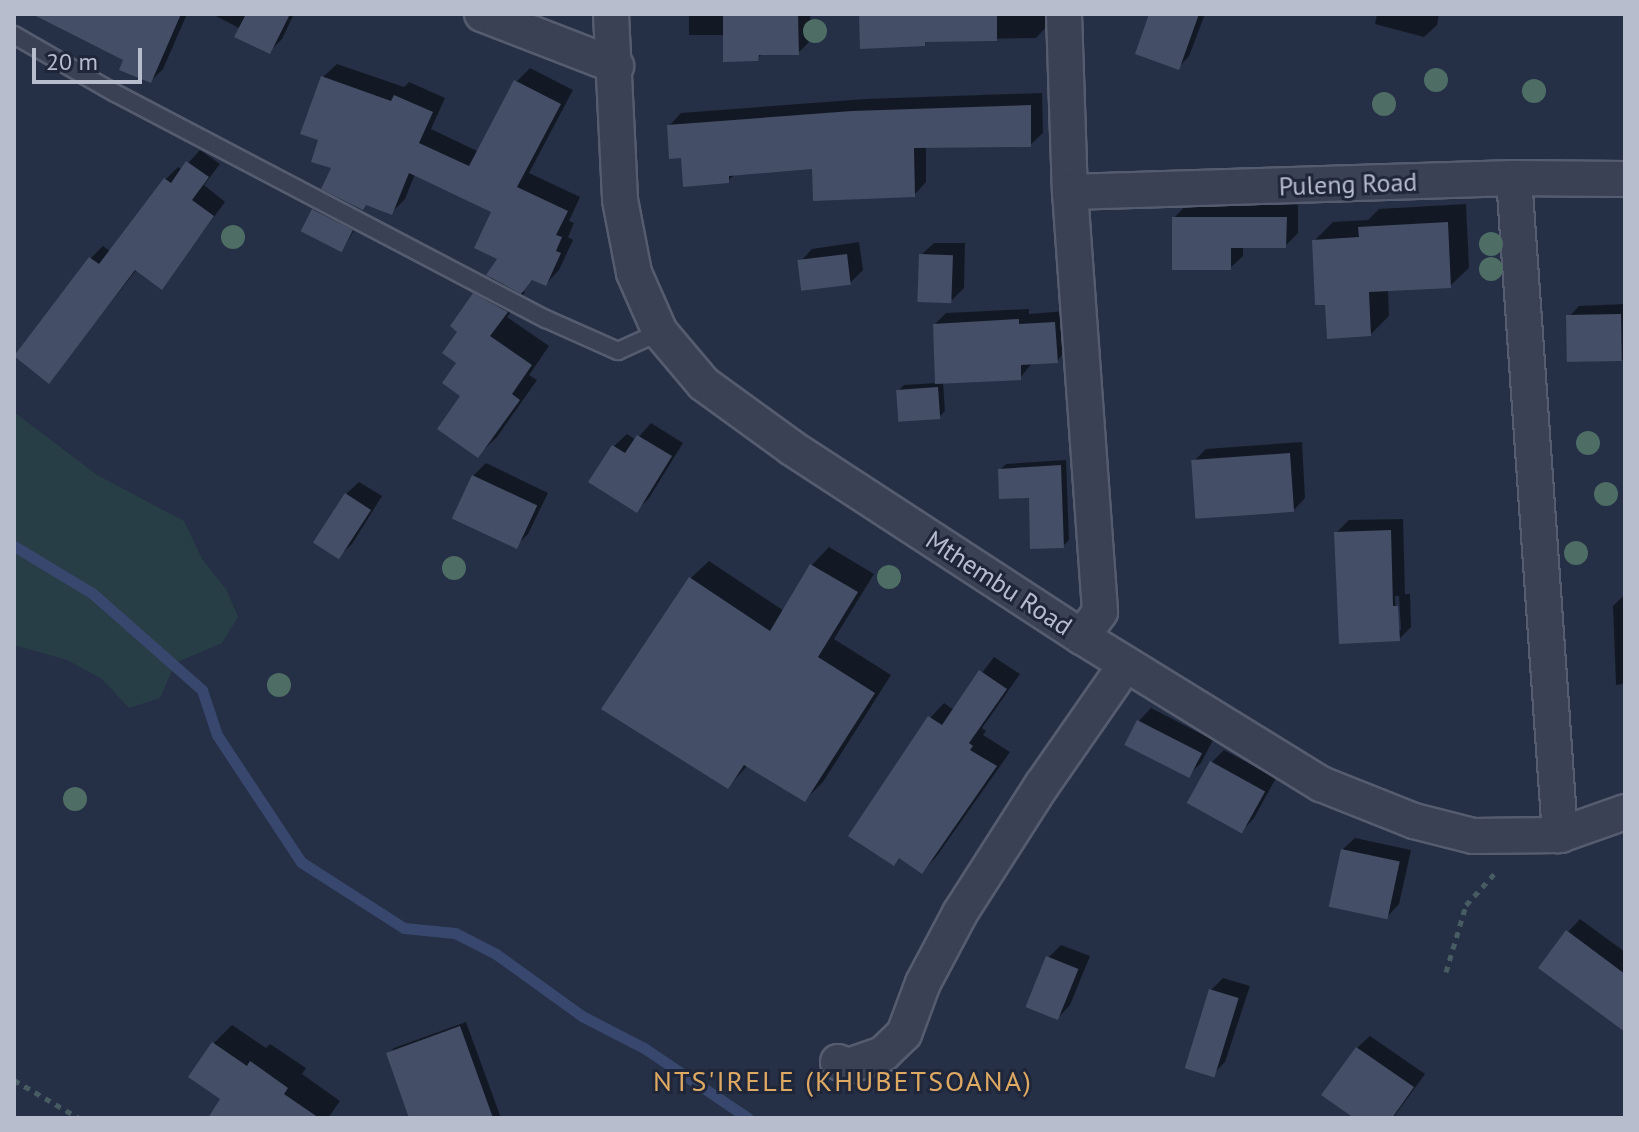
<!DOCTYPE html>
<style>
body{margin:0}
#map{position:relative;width:1639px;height:1132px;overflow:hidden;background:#252f45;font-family:"PT Sans",sans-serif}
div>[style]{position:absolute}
.green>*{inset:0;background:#283e46}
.shadow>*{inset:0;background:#0007}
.stream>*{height:11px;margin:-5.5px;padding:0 5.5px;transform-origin:5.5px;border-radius:5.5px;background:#38476d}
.building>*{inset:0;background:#444e67;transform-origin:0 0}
.path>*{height:5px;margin-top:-2.5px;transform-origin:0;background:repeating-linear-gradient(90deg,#465b62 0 6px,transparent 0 12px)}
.roads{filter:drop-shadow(2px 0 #565c6f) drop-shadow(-2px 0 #565c6f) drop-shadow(0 2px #565c6f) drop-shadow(0 -2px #565c6f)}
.service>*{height:16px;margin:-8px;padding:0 8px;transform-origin:8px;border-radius:8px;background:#3a4154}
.minor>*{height:34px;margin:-17px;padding:0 17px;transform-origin:17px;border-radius:17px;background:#3a4154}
.trees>*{width:24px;height:24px;margin:-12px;border-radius:50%;background:#4d6d65}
span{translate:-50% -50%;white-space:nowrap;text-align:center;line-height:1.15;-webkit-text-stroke:6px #1f263a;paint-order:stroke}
.street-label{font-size:26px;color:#b8bdce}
.neighbourhood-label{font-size:28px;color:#dea963;letter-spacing:2px}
.frame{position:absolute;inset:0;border:16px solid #b8bdce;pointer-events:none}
.scale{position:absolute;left:32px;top:48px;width:110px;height:36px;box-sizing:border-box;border:4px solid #b8bdce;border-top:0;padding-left:10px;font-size:24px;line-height:28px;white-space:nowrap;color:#b8bdce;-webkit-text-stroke:6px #1f263a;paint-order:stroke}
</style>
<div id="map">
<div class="green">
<i style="clip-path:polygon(14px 412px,97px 475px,184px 521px,202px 559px,226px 589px,238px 617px,222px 643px,175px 663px,160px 698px,129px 708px,102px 679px,67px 660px,14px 645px)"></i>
</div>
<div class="shadow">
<i style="clip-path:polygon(67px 14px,187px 14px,163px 69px,151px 81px)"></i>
<i style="clip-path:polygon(212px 14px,294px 14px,282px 39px,269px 52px,241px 29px)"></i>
<i style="clip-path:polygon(689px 14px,810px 14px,811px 40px,798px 53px,763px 53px,757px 59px,725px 35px,689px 35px)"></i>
<i style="clip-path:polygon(861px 14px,1048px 14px,1048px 25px,1036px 38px,929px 40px,924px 44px)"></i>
<i style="clip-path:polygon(1151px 14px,1205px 14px,1189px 56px,1178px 68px)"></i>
<i style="clip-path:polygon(1377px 14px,1439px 14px,1437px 25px,1424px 37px,1375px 24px)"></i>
<i style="clip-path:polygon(337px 64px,404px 87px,409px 82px,445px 98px,431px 129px,479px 152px,516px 82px,530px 68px,573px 90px,529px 173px,580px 197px,569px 221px,574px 223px,568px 237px,573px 240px,559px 270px,546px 284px,534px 278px,522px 291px,525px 292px,507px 317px,549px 346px,529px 375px,537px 380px,497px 437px,478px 455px,462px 395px,460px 331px,475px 295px,493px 276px,500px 258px,494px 211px,415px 174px,405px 199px,391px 213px,334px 167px,321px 138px,323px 77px)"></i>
<i style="clip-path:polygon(1042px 93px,1043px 133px,1030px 145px,926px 146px,926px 182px,914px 195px,814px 167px,736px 173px,728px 181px,683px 156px,669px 126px,681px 113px,866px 99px)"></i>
<i style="clip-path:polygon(200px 150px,220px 164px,204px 185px,225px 202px,162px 287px,137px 269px,49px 381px,91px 258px,103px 246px,111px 252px,166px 179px,178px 167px,182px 170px)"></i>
<i style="clip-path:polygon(319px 204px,358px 224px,343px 249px,314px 210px)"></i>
<i style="clip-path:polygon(1466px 204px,1469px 268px,1450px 286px,1388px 290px,1389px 316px,1371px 334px,1327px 303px,1314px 241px,1333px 222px,1368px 220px,1379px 209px)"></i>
<i style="clip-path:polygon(1186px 205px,1298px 205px,1298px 233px,1285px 246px,1243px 246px,1243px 256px,1230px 268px,1174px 218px)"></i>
<i style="clip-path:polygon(859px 242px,863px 270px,850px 283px,800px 262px,812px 249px)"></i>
<i style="clip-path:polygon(934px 243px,965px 243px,964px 288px,952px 300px,921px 255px)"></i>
<i style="clip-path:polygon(1625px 304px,1625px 360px,1569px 362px,1568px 318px,1579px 306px)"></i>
<i style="clip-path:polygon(1029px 309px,1029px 314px,1066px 311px,1068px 349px,1057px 361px,1032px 363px,1020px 378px,943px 382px,945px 411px,939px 417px,898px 391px,904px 385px,937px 383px,935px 324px,946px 313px)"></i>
<i style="clip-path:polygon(651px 423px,683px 443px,649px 498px,637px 510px,614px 446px,627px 434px,636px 440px)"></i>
<i style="clip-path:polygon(1302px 442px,1305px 498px,1293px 511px,1193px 462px,1206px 449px)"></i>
<i style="clip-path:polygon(1066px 460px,1069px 540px,1063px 546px,1031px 496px,1000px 470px,1006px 464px)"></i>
<i style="clip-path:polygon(486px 463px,548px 493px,528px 534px,515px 547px,473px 476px)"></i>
<i style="clip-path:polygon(359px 482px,382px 496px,352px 544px,339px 556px,346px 494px)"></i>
<i style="clip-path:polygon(evenodd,1403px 519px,1405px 594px,1410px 594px,1411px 627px,1399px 639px,1336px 533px,1349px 520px,1403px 519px,1395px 596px,1399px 596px,1401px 630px,1397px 630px,1395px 596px)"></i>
<i style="clip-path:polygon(829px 547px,874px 574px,834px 639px,891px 675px,823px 782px,805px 800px,748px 765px,728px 787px,691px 578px,709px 561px,784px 611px,812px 565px)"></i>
<i style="clip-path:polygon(1625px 594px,1625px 714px,1624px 684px,1616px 685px,1613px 606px)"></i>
<i style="clip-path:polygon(994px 657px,1020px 674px,982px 728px,986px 731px,983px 735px,1010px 752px,936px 857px,922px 872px,930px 718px,944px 703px,954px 710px)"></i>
<i style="clip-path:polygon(1151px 708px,1213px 740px,1201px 763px,1189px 775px,1139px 721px)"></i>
<i style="clip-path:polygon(1224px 750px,1276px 778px,1254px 818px,1242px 831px,1212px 762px)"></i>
<i style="clip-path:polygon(1355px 838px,1411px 850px,1399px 904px,1387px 917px,1342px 850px)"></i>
<i style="clip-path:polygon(1580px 919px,1625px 952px,1625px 1029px,1568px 932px)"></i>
<i style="clip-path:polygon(1061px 945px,1090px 956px,1070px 1005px,1058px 1018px,1048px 958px)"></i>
<i style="clip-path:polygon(1223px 978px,1250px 986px,1225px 1062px,1212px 1075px,1211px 990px)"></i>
<i style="clip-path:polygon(466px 1022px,501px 1118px,411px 1118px,388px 1054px,394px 1048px)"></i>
<i style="clip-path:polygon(232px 1025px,266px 1048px,270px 1044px,306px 1068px,302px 1074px,340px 1101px,328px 1118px,218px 1118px,223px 1099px,214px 1043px)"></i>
<i style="clip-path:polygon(1370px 1036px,1425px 1074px,1393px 1118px,1357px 1118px,1357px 1048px)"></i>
</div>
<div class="stream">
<i style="left:14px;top:546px;width:91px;rotate:31.1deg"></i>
<i style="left:92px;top:593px;width:147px;rotate:41.4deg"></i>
<i style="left:202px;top:690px;width:47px;rotate:71.6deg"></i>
<i style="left:217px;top:735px;width:152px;rotate:56.5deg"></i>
<i style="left:301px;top:862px;width:122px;rotate:32.7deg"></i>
<i style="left:404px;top:928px;width:51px;rotate:5.6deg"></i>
<i style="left:455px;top:933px;width:46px;rotate:27.1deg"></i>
<i style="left:496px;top:954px;width:106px;rotate:35.8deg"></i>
<i style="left:582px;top:1016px;width:70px;rotate:27.3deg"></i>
<i style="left:644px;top:1048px;width:125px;rotate:33.9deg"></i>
</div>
<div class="building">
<i style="clip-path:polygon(32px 14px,181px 14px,151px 83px,119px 70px,123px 60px)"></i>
<i style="clip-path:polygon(246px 14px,290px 14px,270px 54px,234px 37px)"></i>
<i style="clip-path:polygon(723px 14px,798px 14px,799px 55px,759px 55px,758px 61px,723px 62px)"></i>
<i style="clip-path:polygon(859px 14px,997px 14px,997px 41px,925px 42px,925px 46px,860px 49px)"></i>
<i style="clip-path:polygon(1149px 14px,1199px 14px,1179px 70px,1135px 54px)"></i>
<i style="clip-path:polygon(321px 76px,391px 101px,394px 95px,433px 112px,419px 143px,469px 166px,514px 80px,561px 104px,517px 187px,568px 211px,556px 235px,562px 237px,556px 251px,561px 253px,546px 286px,532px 280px,521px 294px,486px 275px,497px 259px,474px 248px,491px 212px,409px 173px,392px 215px,366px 205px,363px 210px,321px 189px,331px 168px,311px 162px,318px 140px,300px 134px)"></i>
<i style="clip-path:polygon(1031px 105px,1031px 147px,914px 148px,915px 197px,813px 201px,812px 169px,729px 176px,729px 183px,683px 187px,681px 158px,669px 159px,667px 125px,852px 111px)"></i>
<i style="clip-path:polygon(186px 161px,209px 177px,192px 200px,214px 216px,162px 290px,135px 270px,49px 384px,14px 356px,89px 257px,99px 264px,164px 178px,171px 183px)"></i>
<i style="left:312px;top:209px;width:46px;height:25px;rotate:27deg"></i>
<i style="clip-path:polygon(1172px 217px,1287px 217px,1286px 248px,1231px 248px,1231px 270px,1172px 270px)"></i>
<i style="clip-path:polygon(1448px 222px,1451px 288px,1369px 292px,1371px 336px,1327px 339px,1325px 305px,1315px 305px,1312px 240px,1359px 237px,1358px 227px)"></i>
<i style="left:847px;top:254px;width:31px;height:50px;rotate:83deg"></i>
<i style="left:919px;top:254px;width:34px;height:48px;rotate:2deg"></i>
<i style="clip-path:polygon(473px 293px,508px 312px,490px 336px,532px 365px,512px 394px,520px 400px,478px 458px,437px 429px,460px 396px,442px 383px,456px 363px,442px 353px,457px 332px,450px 326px)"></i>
<i style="left:1621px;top:314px;width:47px;height:55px;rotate:89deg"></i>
<i style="clip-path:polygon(1019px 319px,1019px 324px,1055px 322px,1058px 363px,1021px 365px,1021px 380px,935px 384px,933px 324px)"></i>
<i style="left:938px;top:387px;width:32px;height:42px;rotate:86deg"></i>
<i style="clip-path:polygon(637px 435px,672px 456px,637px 513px,588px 482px,612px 445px,625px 453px)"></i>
<i style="left:1290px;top:453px;width:59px;height:99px;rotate:86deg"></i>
<i style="clip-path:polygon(1061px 465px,1064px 548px,1030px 549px,1029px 498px,999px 499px,998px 469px)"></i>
<i style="left:472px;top:475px;width:72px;height:48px;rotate:25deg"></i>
<i style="left:345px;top:493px;width:31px;height:59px;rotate:33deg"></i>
<i style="clip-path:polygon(1391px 530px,1393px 606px,1398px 606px,1400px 641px,1339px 644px,1334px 532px)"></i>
<i style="clip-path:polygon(810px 564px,858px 592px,818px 657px,875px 693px,805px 802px,744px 765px,728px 789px,601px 709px,689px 577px,770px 631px)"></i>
<i style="clip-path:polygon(979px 670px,1007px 689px,969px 743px,973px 746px,970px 750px,997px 766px,922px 874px,899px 858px,894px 866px,848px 836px,928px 716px,942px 725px)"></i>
<i style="left:1137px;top:720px;width:73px;height:28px;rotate:27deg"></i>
<i style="left:1210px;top:761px;width:63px;height:48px;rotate:29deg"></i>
<i style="left:1341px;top:849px;width:60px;height:59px;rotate:12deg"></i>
<i style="clip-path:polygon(1566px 930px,1625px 974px,1625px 1032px,1538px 968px)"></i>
<i style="left:1046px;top:956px;width:35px;height:55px;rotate:22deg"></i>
<i style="left:1209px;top:989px;width:31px;height:83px;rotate:17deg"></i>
<i style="clip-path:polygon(460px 1026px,493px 1118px,409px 1118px,386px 1053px)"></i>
<i style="clip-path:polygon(212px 1042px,247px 1066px,250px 1061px,288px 1088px,284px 1094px,319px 1118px,208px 1118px,220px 1099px,188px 1077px)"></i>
<i style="clip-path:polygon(1356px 1047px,1414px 1087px,1392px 1118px,1354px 1118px,1321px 1095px)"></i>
</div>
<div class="path">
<i style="left:1446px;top:972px;width:70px;rotate:-73.4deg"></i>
<i style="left:1466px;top:905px;width:43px;rotate:-47.8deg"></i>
<i style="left:14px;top:1080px;width:75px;rotate:30.3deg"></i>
</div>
<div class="roads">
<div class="service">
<i style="left:14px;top:35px;width:116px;rotate:29.9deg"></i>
<i style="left:115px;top:93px;width:487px;rotate:27.7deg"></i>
<i style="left:546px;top:319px;width:79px;rotate:24deg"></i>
<i style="left:618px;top:351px;width:46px;rotate:-24.3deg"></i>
</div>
<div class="minor">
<i style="left:482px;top:14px;width:144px;rotate:21.2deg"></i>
<i style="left:611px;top:14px;width:186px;rotate:87.2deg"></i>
<i style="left:620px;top:200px;width:74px;rotate:79.1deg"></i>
<i style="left:634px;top:273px;width:64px;rotate:66.2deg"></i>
<i style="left:660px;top:332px;width:68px;rotate:49.8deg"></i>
<i style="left:704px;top:384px;width:109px;rotate:36deg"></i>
<i style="left:792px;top:448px;width:346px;rotate:33.1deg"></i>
<i style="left:1082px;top:637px;width:281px;rotate:31.6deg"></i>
<i style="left:1321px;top:784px;width:100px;rotate:21.7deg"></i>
<i style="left:1414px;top:821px;width:61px;rotate:14.3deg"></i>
<i style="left:1473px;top:836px;width:87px;rotate:-0.7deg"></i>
<i style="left:1560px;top:835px;width:69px;rotate:-19.5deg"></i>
<i style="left:1064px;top:14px;width:178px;rotate:88.1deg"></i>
<i style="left:1070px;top:192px;width:421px;rotate:85.9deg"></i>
<i style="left:1100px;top:612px;width:31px;rotate:126deg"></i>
<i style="left:1514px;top:178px;width:659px;rotate:85.99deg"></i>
<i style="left:1070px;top:192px;width:444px;rotate:-1.8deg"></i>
<i style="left:1514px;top:178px;width:111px;rotate:0.5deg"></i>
<i style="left:838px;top:1062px;width:11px;rotate:22deg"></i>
<i style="left:848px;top:1066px;width:37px;rotate:-19deg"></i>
<i style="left:883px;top:1054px;width:29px;rotate:-44deg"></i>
<i style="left:904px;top:1034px;width:54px;rotate:-69.6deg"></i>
<i style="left:923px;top:983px;width:79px;rotate:-62.1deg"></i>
<i style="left:960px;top:913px;width:152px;rotate:-57.4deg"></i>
<i style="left:1042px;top:785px;width:147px;rotate:-55.2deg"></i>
</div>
</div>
<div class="trees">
<i style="left:815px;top:31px"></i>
<i style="left:1436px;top:80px"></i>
<i style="left:1534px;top:91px"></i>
<i style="left:1384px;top:104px"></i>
<i style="left:233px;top:237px"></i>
<i style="left:1491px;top:244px"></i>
<i style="left:1491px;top:269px"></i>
<i style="left:1588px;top:443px"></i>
<i style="left:1606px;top:494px"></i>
<i style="left:1576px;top:553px"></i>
<i style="left:454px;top:568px"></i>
<i style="left:889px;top:577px"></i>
<i style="left:279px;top:685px"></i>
<i style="left:75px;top:799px"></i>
</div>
<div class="street-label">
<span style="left:1348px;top:184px;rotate:-2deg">Puleng Road</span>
<span style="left:999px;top:583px;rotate:33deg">Mthembu Road</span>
</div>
<div class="neighbourhood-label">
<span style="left:843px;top:1081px">NTS'IRELE (KHUBETSOANA)</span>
</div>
<div class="frame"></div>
<div class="scale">20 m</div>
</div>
